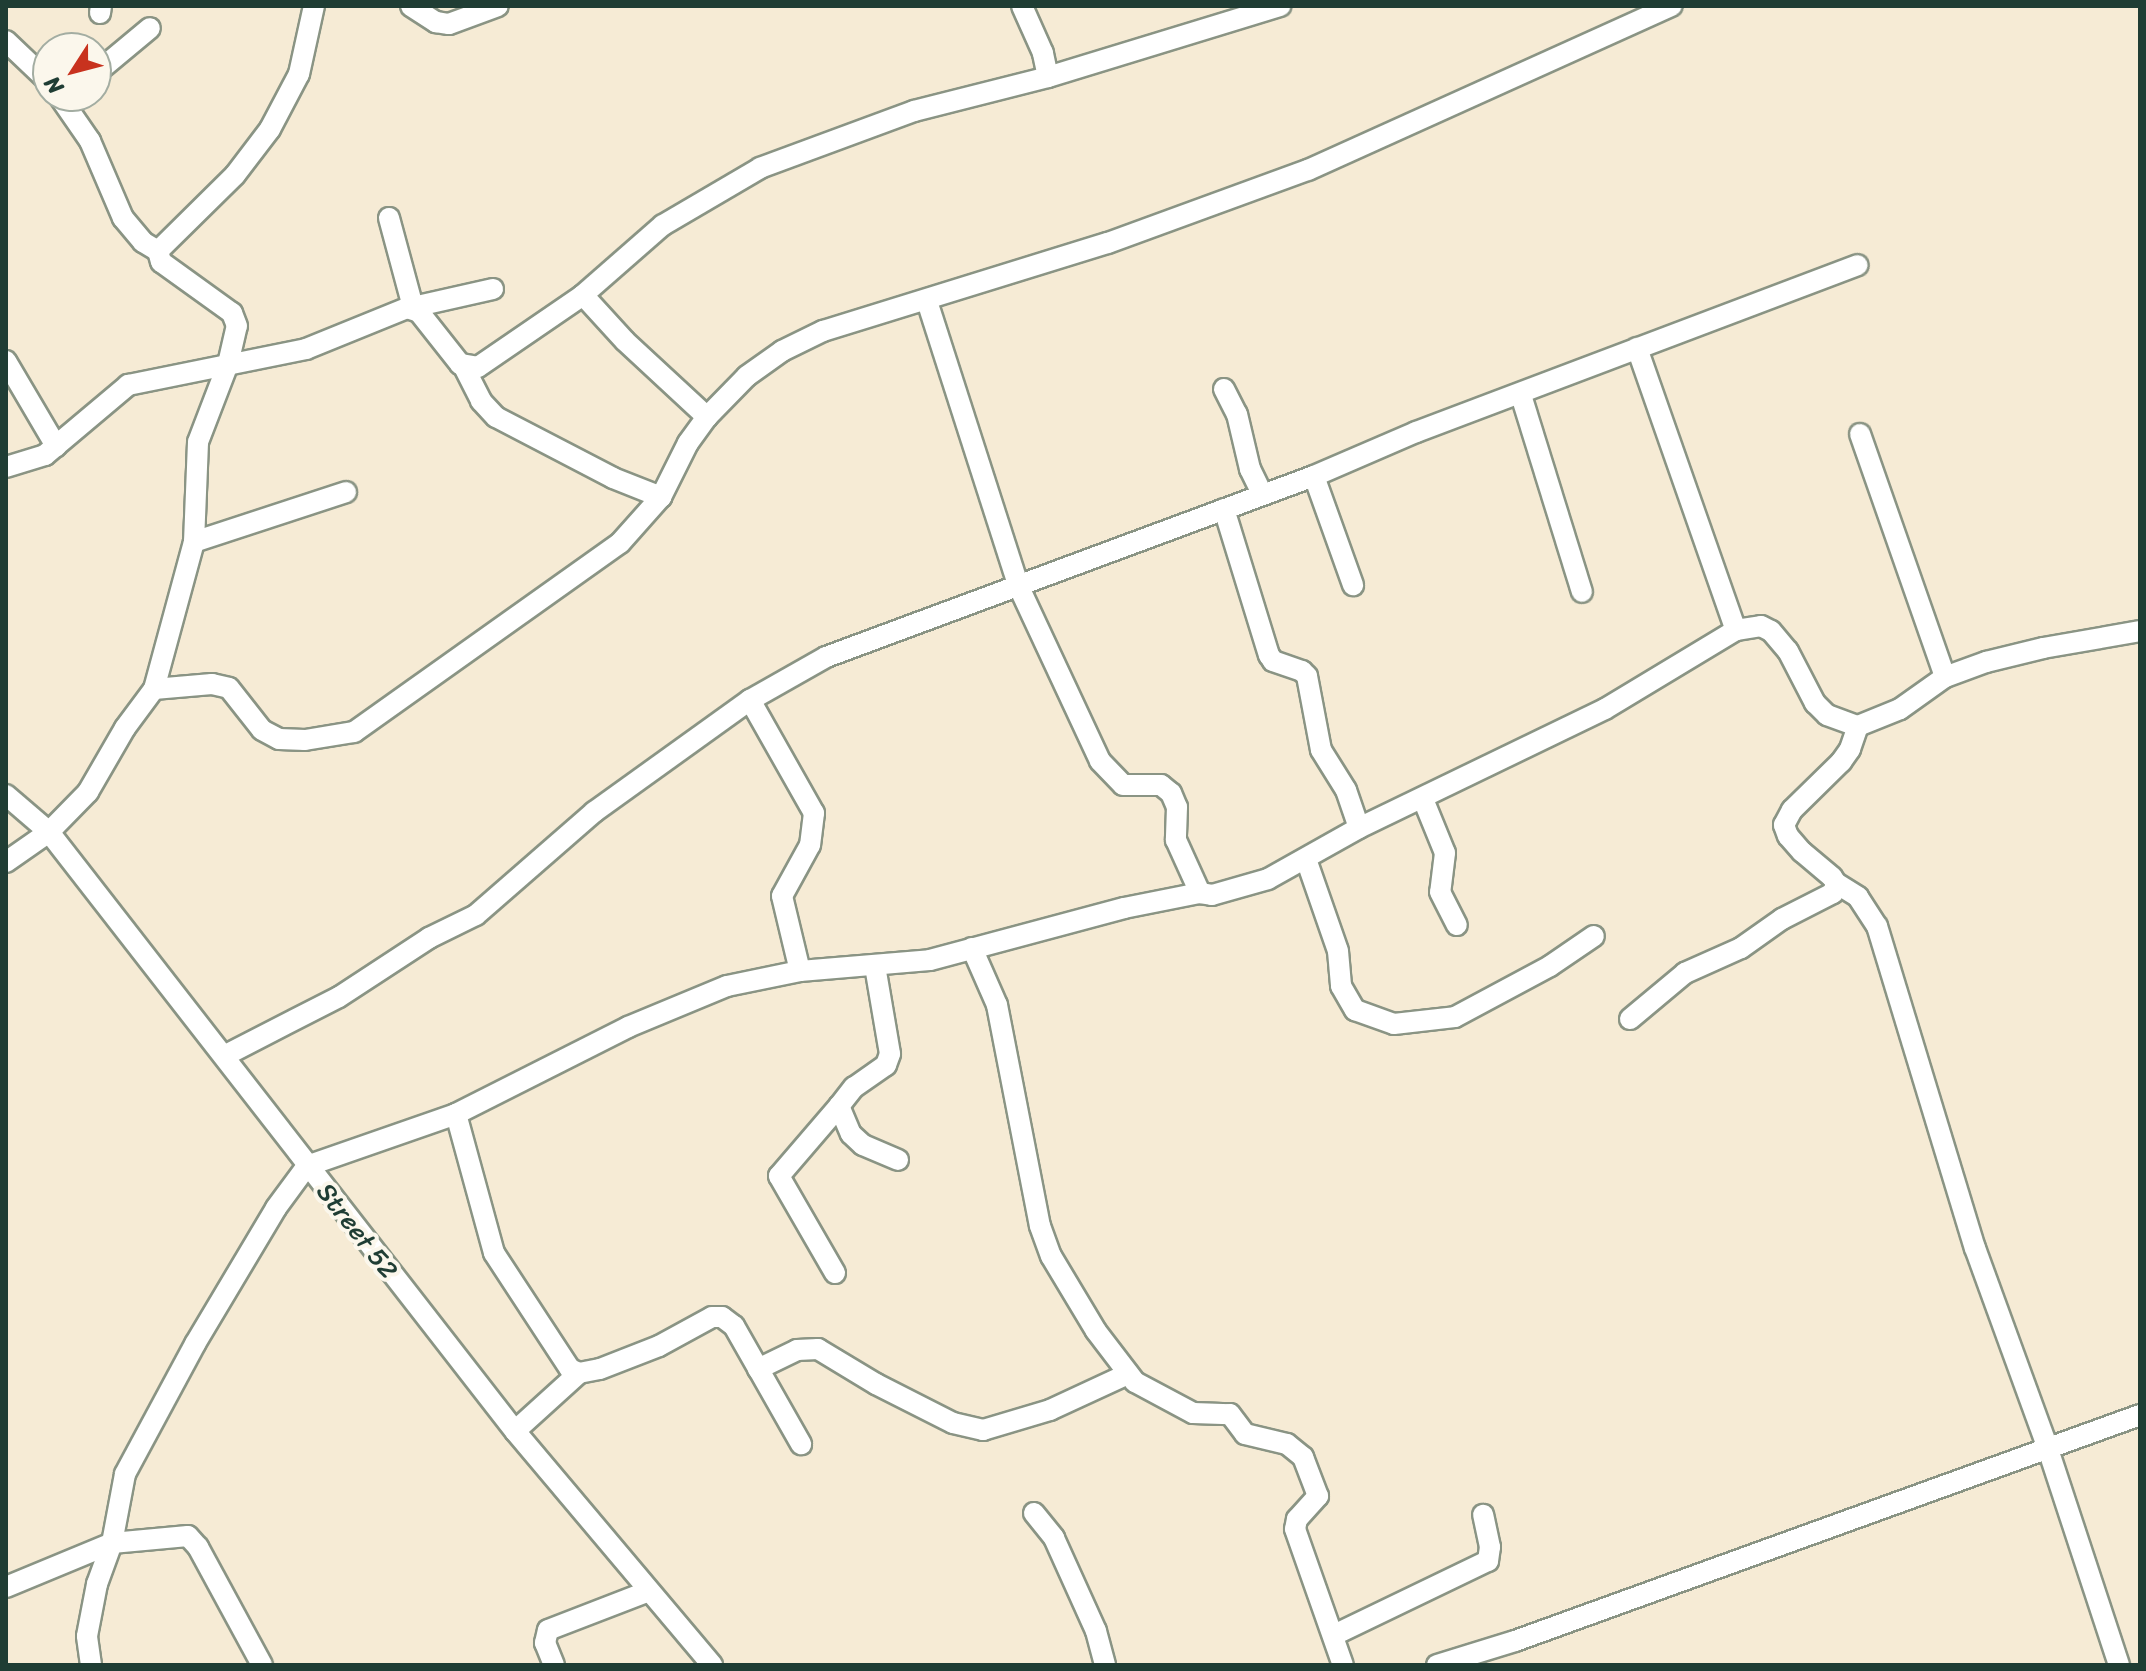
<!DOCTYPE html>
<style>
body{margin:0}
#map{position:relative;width:2146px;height:1671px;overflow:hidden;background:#f6ebd5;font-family:Sriracha,sans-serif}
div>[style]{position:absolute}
.roads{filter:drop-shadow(2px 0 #8a9484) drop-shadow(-2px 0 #8a9484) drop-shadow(0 2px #8a9484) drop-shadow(0 -2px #8a9484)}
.minor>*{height:20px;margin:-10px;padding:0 10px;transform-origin:10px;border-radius:10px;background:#fff}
span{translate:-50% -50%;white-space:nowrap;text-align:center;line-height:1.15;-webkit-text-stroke:8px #fbf7ec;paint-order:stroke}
.street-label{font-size:26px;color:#1f3d34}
.frame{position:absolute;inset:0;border:8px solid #1f3d34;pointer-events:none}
.north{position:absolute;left:32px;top:32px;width:80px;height:80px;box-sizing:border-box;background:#fbf7ec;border:2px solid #a3ada2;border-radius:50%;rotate:234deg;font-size:22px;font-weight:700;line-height:32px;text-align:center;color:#1f3d34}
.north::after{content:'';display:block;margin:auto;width:28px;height:36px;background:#c8321e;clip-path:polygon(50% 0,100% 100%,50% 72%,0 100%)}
</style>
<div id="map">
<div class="roads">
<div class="minor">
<i style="left:411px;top:6px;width:30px;rotate:33deg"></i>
<i style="left:436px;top:22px;width:13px;rotate:9deg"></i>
<i style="left:449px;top:24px;width:52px;rotate:-20.2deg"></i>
<i style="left:100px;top:13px;width:7px;rotate:-82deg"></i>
<i style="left:6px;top:41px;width:58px;rotate:43.6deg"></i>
<i style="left:96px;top:73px;width:70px;rotate:-39.8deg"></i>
<i style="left:1048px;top:77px;width:243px;rotate:-17deg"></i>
<i style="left:59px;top:96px;width:55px;rotate:55.4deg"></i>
<i style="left:90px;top:141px;width:84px;rotate:66.8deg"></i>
<i style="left:123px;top:218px;width:31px;rotate:50deg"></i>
<i style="left:143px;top:242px;width:17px;rotate:31deg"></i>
<i style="left:389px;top:218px;width:92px;rotate:74.9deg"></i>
<i style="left:413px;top:307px;width:82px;rotate:-12.7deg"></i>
<i style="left:583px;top:295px;width:62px;rotate:47.6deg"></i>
<i style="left:625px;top:341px;width:112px;rotate:42.8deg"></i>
<i style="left:927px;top:301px;width:298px;rotate:72.2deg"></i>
<i style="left:1018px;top:585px;width:194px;rotate:65deg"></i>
<i style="left:1100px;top:761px;width:33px;rotate:46deg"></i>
<i style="left:1123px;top:785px;width:38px"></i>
<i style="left:1161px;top:785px;width:13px;rotate:39deg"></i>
<i style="left:1171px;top:793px;width:15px;rotate:67deg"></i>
<i style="left:1177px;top:807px;width:33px;rotate:92deg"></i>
<i style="left:1176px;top:840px;width:58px;rotate:65.6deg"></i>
<i style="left:1637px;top:348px;width:299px;rotate:70.7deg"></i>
<i style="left:6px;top:361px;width:99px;rotate:59.5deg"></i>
<i style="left:464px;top:367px;width:38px;rotate:63deg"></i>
<i style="left:481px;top:401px;width:22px;rotate:47deg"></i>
<i style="left:496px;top:417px;width:132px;rotate:27.5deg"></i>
<i style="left:613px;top:478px;width:52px;rotate:21.6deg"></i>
<i style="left:1224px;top:389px;width:28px;rotate:63deg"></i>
<i style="left:1237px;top:414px;width:57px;rotate:76.7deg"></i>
<i style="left:1250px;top:469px;width:28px;rotate:64deg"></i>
<i style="left:1521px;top:395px;width:206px;rotate:72.8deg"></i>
<i style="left:1860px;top:434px;width:257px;rotate:70.7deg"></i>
<i style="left:6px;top:467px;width:41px;rotate:-17.1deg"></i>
<i style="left:45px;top:455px;width:109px;rotate:-40.1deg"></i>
<i style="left:128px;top:385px;width:182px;rotate:-11.4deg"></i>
<i style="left:306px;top:349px;width:109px;rotate:-22.1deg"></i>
<i style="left:407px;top:308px;width:13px;rotate:18deg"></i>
<i style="left:419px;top:312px;width:66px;rotate:51.7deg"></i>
<i style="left:460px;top:364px;width:18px;rotate:9deg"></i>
<i style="left:478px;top:367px;width:127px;rotate:-34.4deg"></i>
<i style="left:583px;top:295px;width:106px;rotate:-41.2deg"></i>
<i style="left:663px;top:225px;width:113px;rotate:-30.4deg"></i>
<i style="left:760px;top:168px;width:164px;rotate:-20.3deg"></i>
<i style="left:914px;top:111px;width:138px;rotate:-14.2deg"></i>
<i style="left:1048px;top:77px;width:25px;rotate:-102deg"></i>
<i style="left:1043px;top:53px;width:51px;rotate:-114.1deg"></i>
<i style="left:1314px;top:476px;width:116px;rotate:70.3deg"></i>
<i style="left:1224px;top:509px;width:153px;rotate:72.9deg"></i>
<i style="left:1269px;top:655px;width:7px;rotate:56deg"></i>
<i style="left:1273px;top:661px;width:31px;rotate:19deg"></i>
<i style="left:1302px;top:671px;width:7px;rotate:45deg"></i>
<i style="left:1307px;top:676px;width:75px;rotate:79.3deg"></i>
<i style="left:1321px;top:750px;width:47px;rotate:58deg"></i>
<i style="left:1346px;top:790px;width:40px;rotate:71.1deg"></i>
<i style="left:194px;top:542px;width:160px;rotate:-18.2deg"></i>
<i style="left:154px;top:689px;width:58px;rotate:-4.9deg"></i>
<i style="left:212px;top:684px;width:17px;rotate:13deg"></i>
<i style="left:229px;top:688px;width:53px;rotate:51.8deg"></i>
<i style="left:262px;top:730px;width:19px;rotate:28deg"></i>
<i style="left:279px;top:739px;width:26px;rotate:2deg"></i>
<i style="left:305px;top:740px;width:50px;rotate:-9.3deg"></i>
<i style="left:354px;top:732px;width:326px;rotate:-35.4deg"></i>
<i style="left:620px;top:543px;width:62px;rotate:-48.3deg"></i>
<i style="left:661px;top:497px;width:60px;rotate:-63.4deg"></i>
<i style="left:688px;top:443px;width:32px;rotate:-54deg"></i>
<i style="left:707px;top:417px;width:57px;rotate:-45.7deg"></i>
<i style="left:747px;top:376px;width:43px;rotate:-35.5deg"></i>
<i style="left:782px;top:351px;width:46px;rotate:-26deg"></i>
<i style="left:823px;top:331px;width:298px;rotate:-17.2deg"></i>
<i style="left:1108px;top:243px;width:213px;rotate:-20.1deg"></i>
<i style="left:1308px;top:170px;width:399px;rotate:-24.3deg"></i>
<i style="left:750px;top:700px;width:130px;rotate:60.5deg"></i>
<i style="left:814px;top:813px;width:32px;rotate:97deg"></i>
<i style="left:810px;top:845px;width:58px;rotate:118.8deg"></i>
<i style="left:782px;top:896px;width:77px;rotate:76.5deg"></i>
<i style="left:6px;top:795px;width:57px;rotate:40.7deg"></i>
<i style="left:49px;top:832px;width:759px;rotate:52.12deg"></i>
<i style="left:515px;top:1431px;width:306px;rotate:49.9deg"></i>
<i style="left:1423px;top:799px;width:58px;rotate:67.8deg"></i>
<i style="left:1445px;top:853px;width:39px;rotate:97deg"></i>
<i style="left:1440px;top:892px;width:37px;rotate:63deg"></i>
<i style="left:1306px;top:859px;width:97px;rotate:70.8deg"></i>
<i style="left:1338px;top:951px;width:35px;rotate:85deg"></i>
<i style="left:1341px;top:986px;width:28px;rotate:60deg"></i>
<i style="left:1355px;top:1010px;width:41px;rotate:19.7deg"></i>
<i style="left:1394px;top:1024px;width:61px;rotate:-6.5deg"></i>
<i style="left:1455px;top:1017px;width:108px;rotate:-28.2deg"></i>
<i style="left:1550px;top:966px;width:53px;rotate:-34.3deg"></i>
<i style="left:6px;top:862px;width:52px;rotate:-34.9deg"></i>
<i style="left:49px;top:832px;width:56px;rotate:-45.7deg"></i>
<i style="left:88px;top:792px;width:74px;rotate:-60deg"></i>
<i style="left:125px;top:728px;width:49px;rotate:-53.4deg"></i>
<i style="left:154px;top:689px;width:152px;rotate:-74.8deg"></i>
<i style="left:194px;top:542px;width:100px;rotate:-87.7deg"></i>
<i style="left:198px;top:442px;width:84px;rotate:-69deg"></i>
<i style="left:228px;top:364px;width:39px;rotate:-77deg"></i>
<i style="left:237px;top:326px;width:14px;rotate:-111deg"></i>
<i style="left:232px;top:313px;width:87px;rotate:-144.3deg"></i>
<i style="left:161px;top:262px;width:11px;rotate:-105deg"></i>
<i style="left:158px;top:251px;width:108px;rotate:-44.6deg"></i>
<i style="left:235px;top:175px;width:58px;rotate:-52.7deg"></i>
<i style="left:270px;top:129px;width:62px;rotate:-62.2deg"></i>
<i style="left:299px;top:74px;width:70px;rotate:-77.6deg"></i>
<i style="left:1836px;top:883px;width:26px;rotate:32deg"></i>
<i style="left:1858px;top:897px;width:35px;rotate:57deg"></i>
<i style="left:1877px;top:926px;width:337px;rotate:73.1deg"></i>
<i style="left:1975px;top:1248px;width:214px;rotate:70deg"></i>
<i style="left:2048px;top:1449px;width:227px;rotate:71.8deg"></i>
<i style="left:972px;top:948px;width:62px;rotate:66.3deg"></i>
<i style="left:997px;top:1005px;width:225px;rotate:79deg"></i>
<i style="left:1040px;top:1226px;width:32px;rotate:70deg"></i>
<i style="left:1051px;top:1256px;width:87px;rotate:59deg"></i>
<i style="left:1096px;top:1331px;width:64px;rotate:52.6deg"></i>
<i style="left:1135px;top:1382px;width:66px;rotate:28.1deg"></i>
<i style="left:1193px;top:1413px;width:37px;rotate:2deg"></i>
<i style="left:1230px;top:1414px;width:25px;rotate:53deg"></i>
<i style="left:1245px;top:1434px;width:43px;rotate:13.4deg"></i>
<i style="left:1287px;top:1444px;width:21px;rotate:39deg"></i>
<i style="left:1303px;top:1457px;width:42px;rotate:69deg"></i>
<i style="left:1318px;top:1496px;width:31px;rotate:132deg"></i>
<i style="left:1297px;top:1519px;width:10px;rotate:101deg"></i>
<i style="left:1295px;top:1529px;width:144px;rotate:70.6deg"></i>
<i style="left:875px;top:966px;width:89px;rotate:80.3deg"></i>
<i style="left:890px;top:1054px;width:12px;rotate:110deg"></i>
<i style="left:886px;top:1065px;width:39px;rotate:145deg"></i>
<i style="left:854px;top:1087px;width:24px;rotate:128deg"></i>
<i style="left:839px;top:1106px;width:30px;rotate:67deg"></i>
<i style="left:851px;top:1134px;width:16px;rotate:43deg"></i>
<i style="left:863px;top:1145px;width:38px;rotate:23deg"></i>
<i style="left:1630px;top:1019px;width:72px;rotate:-39.9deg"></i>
<i style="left:1685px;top:973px;width:61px;rotate:-24.1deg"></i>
<i style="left:1741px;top:948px;width:50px;rotate:-35.3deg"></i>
<i style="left:1782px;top:919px;width:57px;rotate:-27deg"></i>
<i style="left:1833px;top:893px;width:10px;rotate:-73deg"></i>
<i style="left:1836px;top:883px;width:7px;rotate:-124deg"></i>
<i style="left:1832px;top:877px;width:39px;rotate:-140deg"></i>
<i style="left:1802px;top:852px;width:21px;rotate:-131deg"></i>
<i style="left:1788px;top:836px;width:12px;rotate:-110deg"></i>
<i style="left:1784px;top:825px;width:17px;rotate:-62deg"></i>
<i style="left:1792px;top:810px;width:69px;rotate:-44.4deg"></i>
<i style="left:1841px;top:762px;width:16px;rotate:-55deg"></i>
<i style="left:1850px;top:749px;width:24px;rotate:-71deg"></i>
<i style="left:224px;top:1056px;width:129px;rotate:-27.2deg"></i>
<i style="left:339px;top:997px;width:108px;rotate:-33.2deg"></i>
<i style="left:429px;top:938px;width:52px;rotate:-26.1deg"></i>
<i style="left:476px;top:915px;width:157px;rotate:-41.1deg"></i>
<i style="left:594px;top:812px;width:192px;rotate:-35.7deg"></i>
<i style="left:750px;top:700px;width:87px;rotate:-29.5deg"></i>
<i style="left:826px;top:657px;width:520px;rotate:-20.35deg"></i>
<i style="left:1314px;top:476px;width:111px;rotate:-23.3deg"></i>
<i style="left:1416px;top:432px;width:472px;rotate:-20.7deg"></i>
<i style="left:456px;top:1114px;width:144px;rotate:74.7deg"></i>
<i style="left:494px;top:1253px;width:139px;rotate:56.8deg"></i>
<i style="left:570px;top:1369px;width:10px;rotate:24deg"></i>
<i style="left:579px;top:1373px;width:21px;rotate:-11deg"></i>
<i style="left:600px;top:1369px;width:63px;rotate:-21.3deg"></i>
<i style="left:659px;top:1346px;width:60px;rotate:-28.7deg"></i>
<i style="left:712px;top:1317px;width:10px"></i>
<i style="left:722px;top:1317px;width:15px;rotate:37deg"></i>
<i style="left:734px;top:1326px;width:136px;rotate:60.4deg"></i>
<i style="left:835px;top:1273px;width:112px;rotate:-120deg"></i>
<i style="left:779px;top:1176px;width:92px;rotate:-49.4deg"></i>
<i style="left:758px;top:1369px;width:43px;rotate:-26deg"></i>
<i style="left:797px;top:1350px;width:21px;rotate:-3deg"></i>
<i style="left:818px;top:1349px;width:68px;rotate:31.1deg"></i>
<i style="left:876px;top:1384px;width:86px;rotate:26.9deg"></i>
<i style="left:953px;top:1423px;width:31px;rotate:13deg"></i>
<i style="left:983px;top:1430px;width:70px;rotate:-16.6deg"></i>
<i style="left:1050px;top:1410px;width:86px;rotate:-24.8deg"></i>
<i style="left:515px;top:1431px;width:86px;rotate:-42.2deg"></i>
<i style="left:1034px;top:1513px;width:32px;rotate:51deg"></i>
<i style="left:1054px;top:1538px;width:102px;rotate:65.7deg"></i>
<i style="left:1096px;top:1631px;width:35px;rotate:75deg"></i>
<i style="left:6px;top:1587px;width:115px;rotate:-22.5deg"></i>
<i style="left:112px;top:1543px;width:76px;rotate:-5.3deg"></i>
<i style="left:188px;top:1536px;width:15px;rotate:48deg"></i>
<i style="left:198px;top:1547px;width:134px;rotate:61.5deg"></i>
<i style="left:1334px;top:1635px;width:171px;rotate:-25.7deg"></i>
<i style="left:1488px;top:1561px;width:14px;rotate:-82deg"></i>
<i style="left:1490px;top:1547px;width:33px;rotate:-102deg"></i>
<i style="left:91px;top:1665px;width:29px;rotate:-98deg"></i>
<i style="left:87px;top:1636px;width:53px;rotate:-79.1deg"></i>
<i style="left:97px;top:1584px;width:44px;rotate:-69.9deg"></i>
<i style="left:112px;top:1543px;width:70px;rotate:-79.3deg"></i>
<i style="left:125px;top:1474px;width:148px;rotate:-61.7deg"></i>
<i style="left:195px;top:1344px;width:158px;rotate:-59.2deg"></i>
<i style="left:276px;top:1208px;width:52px;rotate:-53.6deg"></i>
<i style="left:307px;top:1166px;width:158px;rotate:-19.2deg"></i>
<i style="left:456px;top:1114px;width:193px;rotate:-26.8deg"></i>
<i style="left:628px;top:1027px;width:107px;rotate:-22.5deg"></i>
<i style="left:727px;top:986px;width:75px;rotate:-11.6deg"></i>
<i style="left:800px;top:971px;width:130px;rotate:-4.8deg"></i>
<i style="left:930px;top:960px;width:201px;rotate:-15deg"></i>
<i style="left:1124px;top:908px;width:77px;rotate:-11.2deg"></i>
<i style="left:1200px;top:893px;width:12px;rotate:9deg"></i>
<i style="left:1212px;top:895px;width:58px;rotate:-15.9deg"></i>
<i style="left:1268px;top:879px;width:104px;rotate:-29.3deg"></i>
<i style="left:1359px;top:828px;width:273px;rotate:-25.8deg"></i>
<i style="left:1605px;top:709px;width:153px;rotate:-31.1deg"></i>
<i style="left:1736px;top:630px;width:25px;rotate:-9deg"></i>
<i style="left:1761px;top:626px;width:11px;rotate:27deg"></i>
<i style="left:1771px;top:631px;width:26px;rotate:50deg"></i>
<i style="left:1788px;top:651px;width:59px;rotate:62.6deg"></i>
<i style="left:1815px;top:703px;width:17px;rotate:45deg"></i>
<i style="left:1827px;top:715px;width:33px;rotate:20deg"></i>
<i style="left:1858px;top:726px;width:45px;rotate:-22deg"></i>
<i style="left:1900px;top:709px;width:55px;rotate:-35.4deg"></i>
<i style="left:1945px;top:677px;width:44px;rotate:-20.1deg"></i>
<i style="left:1986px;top:662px;width:59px;rotate:-13.8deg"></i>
<i style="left:2043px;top:648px;width:98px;rotate:-9.9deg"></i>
<i style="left:554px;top:1665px;width:24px;rotate:-112deg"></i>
<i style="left:545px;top:1643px;width:13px;rotate:-77deg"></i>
<i style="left:548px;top:1630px;width:108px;rotate:-21.1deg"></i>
<i style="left:1437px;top:1665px;width:82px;rotate:-17.1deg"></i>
<i style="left:1515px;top:1641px;width:665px;rotate:-19.88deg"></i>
</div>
</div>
<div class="street-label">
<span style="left:357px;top:1231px;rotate:52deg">Street 52</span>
</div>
<div class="frame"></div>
<div class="north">N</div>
</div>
